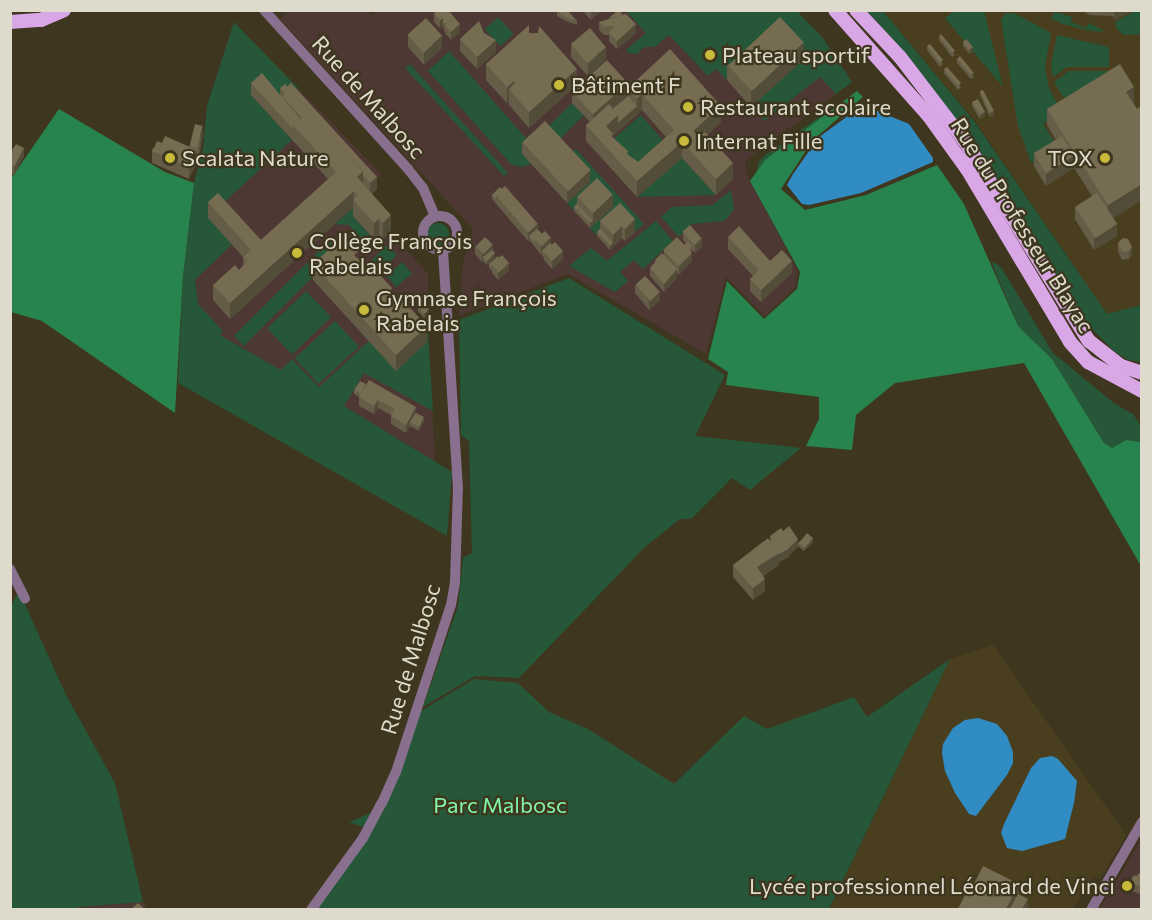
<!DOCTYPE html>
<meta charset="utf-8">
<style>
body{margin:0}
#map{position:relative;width:1152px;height:920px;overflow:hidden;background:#3e361e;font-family:Commissioner,sans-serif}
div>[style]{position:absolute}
.built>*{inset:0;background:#493f1f}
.education>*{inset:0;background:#4d3834}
.green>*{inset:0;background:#255738;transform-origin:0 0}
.round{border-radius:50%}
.forest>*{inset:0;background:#28844e}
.water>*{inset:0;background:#318cc4}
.minor>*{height:10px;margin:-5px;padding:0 5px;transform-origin:5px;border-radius:5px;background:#88708e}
.minor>.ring{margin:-5px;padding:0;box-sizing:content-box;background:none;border:10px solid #88708e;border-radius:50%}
.major>*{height:14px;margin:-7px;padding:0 7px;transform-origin:7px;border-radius:7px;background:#d9a7e6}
.wall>*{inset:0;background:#655d47}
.shaded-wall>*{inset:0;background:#524c39}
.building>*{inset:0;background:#756c52;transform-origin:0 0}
.dots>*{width:16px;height:16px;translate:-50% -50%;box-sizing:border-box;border:3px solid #3e361e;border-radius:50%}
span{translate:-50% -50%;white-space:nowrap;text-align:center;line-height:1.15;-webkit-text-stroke:4.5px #3e361e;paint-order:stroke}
.poi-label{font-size:22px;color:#dfdbcc}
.left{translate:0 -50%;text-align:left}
.right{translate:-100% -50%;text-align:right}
.street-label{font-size:22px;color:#dfdbcc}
.park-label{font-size:22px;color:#80f4a9}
.frame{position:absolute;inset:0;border:12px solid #dfdbcc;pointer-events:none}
</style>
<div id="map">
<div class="built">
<i style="clip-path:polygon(883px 11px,1141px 11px,1141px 305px,1107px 314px,975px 121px)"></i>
<i style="clip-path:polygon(993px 645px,1126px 835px,1100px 879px,1093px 876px,1073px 909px,829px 910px,950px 659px)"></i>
</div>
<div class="education">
<i style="clip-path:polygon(290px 10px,367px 11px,373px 16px,379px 10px,797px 11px,822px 37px,852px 82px,745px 161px,747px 174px,798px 272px,795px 288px,765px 316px,726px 277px,706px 354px,568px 274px,459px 316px,463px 262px,472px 238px,472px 228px,280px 19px)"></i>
<i style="clip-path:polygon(234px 22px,382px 175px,357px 193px,428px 274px,428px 321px,418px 312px,413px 316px,428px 332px,435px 461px,182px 313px,194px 183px,203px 149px,207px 106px)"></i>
<i style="clip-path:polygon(1141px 840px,1141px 909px,1099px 910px,1128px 862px)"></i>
<i style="clip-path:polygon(143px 902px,148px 909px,74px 910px,78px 907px)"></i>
</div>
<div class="green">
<i style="clip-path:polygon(1137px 10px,1141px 11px,1141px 34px,1124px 35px,1117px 29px,1115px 22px)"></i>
<i style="clip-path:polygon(626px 11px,797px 11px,822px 37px,852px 82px,836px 94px,820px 77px,764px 121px,751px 107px,803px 59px,727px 80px,716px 69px,708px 76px,669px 35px,655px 47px,644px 47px,637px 54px,629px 53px,626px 50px,646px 33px)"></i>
<i style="clip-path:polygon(867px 11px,883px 11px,974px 121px,1107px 314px,1141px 305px,1141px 362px,1128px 360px,1115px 352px,1088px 325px,979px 150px,901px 48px)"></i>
<i style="clip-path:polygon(955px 11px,984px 11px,1003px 87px,945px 18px)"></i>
<i style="clip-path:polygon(1055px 12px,1072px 17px,1071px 22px,1086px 28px,1089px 23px,1103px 30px,1102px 32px,1087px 30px,1063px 24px,1051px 18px)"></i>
<i style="clip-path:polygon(1006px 13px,1016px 14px,1051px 33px,1045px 66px,1049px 88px,1061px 111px,1043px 124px,1057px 146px,1031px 163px,1018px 126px,1001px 20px)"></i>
<i style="left:498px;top:17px;width:23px;height:18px;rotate:47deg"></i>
<i style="clip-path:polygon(234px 22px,298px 88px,280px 104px,251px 95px,292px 140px,208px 217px,232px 244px,195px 280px,198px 304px,223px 331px,220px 335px,281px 370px,292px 359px,319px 387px,369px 341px,396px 370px,404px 307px,428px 332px,433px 411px,364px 373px,344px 406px,452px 472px,447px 536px,178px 383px,183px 276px,194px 183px,203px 149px,207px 106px)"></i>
<i style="clip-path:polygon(1057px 35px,1109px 47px,1109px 67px,1067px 67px,1053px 77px,1051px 66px)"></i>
<i style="clip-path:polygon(449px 51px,532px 145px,531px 164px,521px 167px,511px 164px,428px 71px)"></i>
<i style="clip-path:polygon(410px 64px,508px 173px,504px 176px,405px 68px)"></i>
<i style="clip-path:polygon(1069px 71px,1110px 71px,1066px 101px,1054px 82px)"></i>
<i style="left:572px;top:103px;width:17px;height:40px;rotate:45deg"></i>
<i style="clip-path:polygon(825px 113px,826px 120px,757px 172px,758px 163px,764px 156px)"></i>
<i style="left:641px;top:115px;width:40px;height:40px;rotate:49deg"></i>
<i style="clip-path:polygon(576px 149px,644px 224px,635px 232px,620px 215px,597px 236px,590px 228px,612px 207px,574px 211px,567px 203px,590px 182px,567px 157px)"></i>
<i style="clip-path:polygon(682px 158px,716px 195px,637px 197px)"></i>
<i style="clip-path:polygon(731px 190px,734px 210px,724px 221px,691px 224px,679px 237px,661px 217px,672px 207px,713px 205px)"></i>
<i style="clip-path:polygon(354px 207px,353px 216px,377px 243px,365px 253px,360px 248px,364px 243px,349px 225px,335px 224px)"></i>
<i style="clip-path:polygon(656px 221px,673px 241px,643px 269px,634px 260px,620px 272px,628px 281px,615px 292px,569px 266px,591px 248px,607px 261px)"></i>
<i class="round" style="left:427px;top:223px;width:22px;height:22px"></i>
<i style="left:333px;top:237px;width:14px;height:140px;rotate:45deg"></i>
<i style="left:387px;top:245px;width:14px;height:21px;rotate:45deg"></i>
<i style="clip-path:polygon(991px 261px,1001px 267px,1053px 353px,1115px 404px,1133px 414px,1141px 426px,1141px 442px,1126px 440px,1112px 448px,1104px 443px,1052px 359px,1018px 326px)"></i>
<i style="left:402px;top:262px;width:15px;height:21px;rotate:48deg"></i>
<i style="clip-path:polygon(569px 278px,725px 375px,695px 436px,801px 448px,750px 490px,732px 478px,691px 519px,680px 519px,644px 548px,519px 678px,475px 676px,423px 707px,458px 606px,463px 558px,472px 553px,469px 441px,461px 435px,459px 320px)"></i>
<i style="left:306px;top:291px;width:36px;height:54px;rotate:46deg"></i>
<i style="left:335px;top:321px;width:35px;height:55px;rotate:47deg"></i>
<i style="clip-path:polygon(19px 591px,66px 695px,115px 783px,143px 902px,78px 907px,74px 910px,13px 910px,11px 907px,10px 608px)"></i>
<i style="clip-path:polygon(950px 659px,829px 909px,316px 910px,371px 830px,349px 822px,385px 807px,421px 711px,474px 679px,518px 683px,549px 712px,588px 729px,674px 784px,744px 716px,767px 729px,854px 697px,867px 717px)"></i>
</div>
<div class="forest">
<i style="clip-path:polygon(857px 91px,863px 97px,813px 140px,781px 189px,805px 210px,866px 195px,937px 165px,964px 204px,1018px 326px,1052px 359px,1104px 443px,1112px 448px,1126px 440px,1141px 442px,1141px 566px,1024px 363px,895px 383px,856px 415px,852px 450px,806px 446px,819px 419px,819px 397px,726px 385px,728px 372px,708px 359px,727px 281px,764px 319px,797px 289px,800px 272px,750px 181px,765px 160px)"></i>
<i style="clip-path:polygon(59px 109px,165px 172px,194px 183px,183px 276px,175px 413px,42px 321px,11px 312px,10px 180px)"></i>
</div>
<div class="water">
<i style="clip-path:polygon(863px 105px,909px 124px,933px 158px,933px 162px,861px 193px,809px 205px,802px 204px,787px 185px,793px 174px,819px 137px)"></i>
<i style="clip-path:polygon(978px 718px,997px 724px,1007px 736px,1013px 752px,1013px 763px,1007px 775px,976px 816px,969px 814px,955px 793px,945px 771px,942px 753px,943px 744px,953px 728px,965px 720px)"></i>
<i style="clip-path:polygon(1052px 756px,1058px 759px,1077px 781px,1074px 803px,1065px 839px,1022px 851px,1007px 848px,1001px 833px,1004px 824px,1031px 768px,1040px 758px)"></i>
</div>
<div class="minor">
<i style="left:264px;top:10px;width:215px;rotate:47.8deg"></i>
<i style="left:408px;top:169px;width:24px;rotate:52deg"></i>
<i style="left:423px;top:188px;width:30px;rotate:67deg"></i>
<i class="ring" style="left:423px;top:216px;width:24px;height:24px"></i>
<i style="left:10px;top:569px;width:33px;rotate:63deg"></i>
<i style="left:311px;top:910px;width:89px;rotate:-54.2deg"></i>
<i style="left:363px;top:838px;width:40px;rotate:-62deg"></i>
<i style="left:382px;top:803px;width:34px;rotate:-66deg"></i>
<i style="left:396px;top:772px;width:176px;rotate:-71.8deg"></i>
<i style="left:451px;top:605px;width:23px;rotate:-80deg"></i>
<i style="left:455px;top:582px;width:93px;rotate:-88.2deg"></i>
<i style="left:458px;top:489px;width:239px;rotate:-93.6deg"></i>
<i style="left:1091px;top:910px;width:102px;rotate:-59.9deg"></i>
</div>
<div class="major">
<i style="left:835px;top:10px;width:140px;rotate:48.5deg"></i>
<i style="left:928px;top:115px;width:67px;rotate:54.2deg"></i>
<i style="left:967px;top:169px;width:201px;rotate:59.2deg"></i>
<i style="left:1070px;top:342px;width:27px;rotate:48deg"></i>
<i style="left:1088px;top:362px;width:61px;rotate:28.2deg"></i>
<i style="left:856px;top:10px;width:64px;rotate:46.9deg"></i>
<i style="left:900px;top:57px;width:108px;rotate:52.5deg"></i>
<i style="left:966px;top:143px;width:233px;rotate:58.2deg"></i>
<i style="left:1089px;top:341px;width:41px;rotate:38deg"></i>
<i style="left:1121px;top:366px;width:22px;rotate:18deg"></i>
<i style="left:10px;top:22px;width:31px;rotate:-4deg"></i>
<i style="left:41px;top:20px;width:25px;rotate:-23deg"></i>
</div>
<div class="wall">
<i style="clip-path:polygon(582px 10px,602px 10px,591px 20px)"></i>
<i style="clip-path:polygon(1080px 10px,1133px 10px,1114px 20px,1113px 16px,1090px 15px)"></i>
<i style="clip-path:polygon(557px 12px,577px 21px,577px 25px,568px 22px,557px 16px)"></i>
<i style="clip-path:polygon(434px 14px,460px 32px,451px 40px,445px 33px,443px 26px,440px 28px,434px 22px)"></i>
<i style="clip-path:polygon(599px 22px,636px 33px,617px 49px,609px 41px,609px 35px,604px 35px,599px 30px)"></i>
<i style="clip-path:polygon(484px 33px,496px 52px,477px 69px,460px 51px,460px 39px)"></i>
<i style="clip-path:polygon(529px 33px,577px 85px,529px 128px,509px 105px,509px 101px,507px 103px,486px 80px,486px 64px)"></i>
<i style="clip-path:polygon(408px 35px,442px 48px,424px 65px,408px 47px)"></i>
<i style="clip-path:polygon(939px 36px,955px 55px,952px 57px,939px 40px)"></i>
<i style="clip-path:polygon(963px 42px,973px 51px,969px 54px,963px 46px)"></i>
<i style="clip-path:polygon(571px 45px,606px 59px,588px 76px,571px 57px)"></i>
<i style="clip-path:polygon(927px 46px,943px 64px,940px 67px,927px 50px)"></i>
<i style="clip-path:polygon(804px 59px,751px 107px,727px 80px,727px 64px)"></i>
<i style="clip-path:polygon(957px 59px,974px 77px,971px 79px,957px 63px)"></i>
<i style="clip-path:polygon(944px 69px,961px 87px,958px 90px,944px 73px)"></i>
<i style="clip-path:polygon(251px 83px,280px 95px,280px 88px,377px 189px,372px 194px,391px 231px,383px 239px,379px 235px,374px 239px,353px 216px,353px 207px,230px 319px,213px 300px,213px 285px,239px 270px,243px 267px,243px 257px,208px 218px,208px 202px,261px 240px,328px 179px,251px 95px)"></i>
<i style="clip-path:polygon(evenodd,628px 88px,721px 122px,707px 135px,733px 179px,716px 195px,682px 158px,637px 197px,586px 141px,586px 125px,590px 122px,572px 103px,572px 91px,628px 95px,613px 109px,628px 96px,628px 88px,642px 110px,666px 137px,638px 162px,628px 155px,613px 137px,613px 136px,642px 110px)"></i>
<i style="clip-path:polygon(980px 91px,994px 116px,990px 117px,980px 95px)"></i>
<i style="clip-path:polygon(972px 102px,985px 116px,980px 119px,972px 106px)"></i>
<i style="clip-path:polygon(1133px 103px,1137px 109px,1142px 108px,1142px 200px,1113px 218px,1117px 236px,1094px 250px,1075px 219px,1075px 207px,1092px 196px,1074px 168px,1046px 186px,1034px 166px,1034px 154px,1056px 140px,1047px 125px,1047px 109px,1134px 103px)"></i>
<i style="clip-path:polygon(203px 134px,199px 157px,197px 157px,197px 162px,189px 179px,152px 163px,152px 151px,154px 148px,162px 143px,191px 147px)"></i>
<i style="clip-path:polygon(522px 142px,590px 182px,567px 203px,522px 154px)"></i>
<i style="clip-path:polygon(10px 153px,24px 156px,14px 175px,10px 174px)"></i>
<i style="clip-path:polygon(500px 187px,551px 244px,563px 259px,552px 269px,544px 260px,544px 258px,542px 255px,541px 255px,535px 247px,529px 240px,528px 241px,492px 199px,492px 195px)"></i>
<i style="clip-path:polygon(577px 196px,613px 207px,590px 228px,574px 211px,574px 207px,577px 204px)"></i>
<i style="clip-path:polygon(620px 203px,635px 232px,625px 241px,622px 238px,610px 250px,597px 236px,597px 232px,600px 229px,600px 221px)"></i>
<i style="clip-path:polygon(683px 232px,702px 247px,695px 253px,692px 250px,691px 252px,692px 261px,679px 275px,677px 273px,677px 278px,664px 292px,650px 276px,650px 268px,655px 263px,655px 260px,664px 256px,664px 251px,684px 245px,686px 243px,683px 240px)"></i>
<i style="clip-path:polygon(728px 237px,770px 261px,792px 273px,761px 302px,750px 291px,750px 279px,753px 276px,728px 249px)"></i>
<i style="clip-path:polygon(1118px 243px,1132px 247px,1132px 255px,1129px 259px,1122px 260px,1118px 251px)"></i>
<i style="clip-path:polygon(475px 246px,495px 257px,487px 265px,483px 261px,482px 262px,475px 254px)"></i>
<i style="clip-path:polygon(358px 258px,427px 342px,396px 371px,313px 280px,313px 264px)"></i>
<i style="clip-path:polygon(489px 264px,509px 271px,498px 280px,492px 273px,492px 271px,489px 268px)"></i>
<i style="clip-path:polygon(635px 285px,660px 300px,649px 310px,635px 293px)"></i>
<i style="clip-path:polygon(418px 307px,429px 313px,424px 318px,418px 311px)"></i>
<i style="clip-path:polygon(354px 390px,416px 413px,424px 421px,419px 431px,410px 426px,406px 433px,391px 424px,391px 415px,378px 408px,374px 414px,359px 406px,359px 397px,354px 394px)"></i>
<i style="clip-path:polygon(783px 531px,798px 542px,813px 542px,804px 551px,798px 546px,787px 558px,779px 562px,779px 565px,763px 576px,765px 591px,753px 600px,733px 577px,733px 565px,770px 540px,770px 536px)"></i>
<i style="clip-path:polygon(1142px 874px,1142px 895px,1130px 890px,1130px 882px)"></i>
</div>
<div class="shaded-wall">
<i style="clip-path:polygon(591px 10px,602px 10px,591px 20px)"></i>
<i style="clip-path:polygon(1114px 10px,1133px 10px,1114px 20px)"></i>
<i style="clip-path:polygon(443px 18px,443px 26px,440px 28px,440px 20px)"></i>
<i style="clip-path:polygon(460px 24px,460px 32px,451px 40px,451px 32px)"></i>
<i style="clip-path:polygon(636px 24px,636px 33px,617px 49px,617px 41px)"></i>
<i style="clip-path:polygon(442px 36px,442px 48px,424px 65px,424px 53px)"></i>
<i style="clip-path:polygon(496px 40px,496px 52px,477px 69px,477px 57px)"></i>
<i style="clip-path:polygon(804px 43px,804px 59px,751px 107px,751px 91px)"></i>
<i style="clip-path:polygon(606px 47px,606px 59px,588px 76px,588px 64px)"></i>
<i style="clip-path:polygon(973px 47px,973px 51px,969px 54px,969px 50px)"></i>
<i style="clip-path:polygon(577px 69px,577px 85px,529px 128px,529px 112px)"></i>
<i style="clip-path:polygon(514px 81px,514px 95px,509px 89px,509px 101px,507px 103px,507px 87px)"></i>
<i style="clip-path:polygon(628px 83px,628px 95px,593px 126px,593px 114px)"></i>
<i style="clip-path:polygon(1134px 87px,1134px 103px,1126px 108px,1126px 92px)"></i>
<i style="clip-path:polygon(642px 94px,642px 110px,613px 136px,613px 150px,606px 126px,618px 115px,637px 106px,637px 98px)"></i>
<i style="clip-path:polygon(721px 106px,721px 122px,695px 145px,693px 131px)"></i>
<i style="clip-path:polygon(994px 111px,994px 116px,990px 117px,990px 113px)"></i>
<i style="clip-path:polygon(985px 112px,985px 116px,980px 119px,980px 115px)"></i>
<i style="clip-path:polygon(203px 126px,203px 134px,199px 157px,199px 149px)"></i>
<i style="clip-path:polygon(682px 142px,682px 158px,637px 197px,637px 181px)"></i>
<i style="clip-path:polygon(24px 148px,24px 156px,14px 175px,14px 167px)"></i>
<i style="clip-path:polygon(197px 150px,197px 162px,189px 179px,189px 167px)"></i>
<i style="clip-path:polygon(1074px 156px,1074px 168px,1046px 186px,1046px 174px)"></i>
<i style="clip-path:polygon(733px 163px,733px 179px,716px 195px,716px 179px)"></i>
<i style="clip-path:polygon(590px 170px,590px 182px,567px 203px,567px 191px)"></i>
<i style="clip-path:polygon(363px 171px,363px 187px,357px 177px)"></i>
<i style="clip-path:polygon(377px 177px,377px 189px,370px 195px,370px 183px)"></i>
<i style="clip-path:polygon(1142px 184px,1142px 200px,1108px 221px,1108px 205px)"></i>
<i style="clip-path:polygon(354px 191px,353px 207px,230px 319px,230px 303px)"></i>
<i style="clip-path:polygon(613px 195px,613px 207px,590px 228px,590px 223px,593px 221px,593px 213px)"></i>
<i style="clip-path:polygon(391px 215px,391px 231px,383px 239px,383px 223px)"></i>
<i style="clip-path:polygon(379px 219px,379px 235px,374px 239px,374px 223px)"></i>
<i style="clip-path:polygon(635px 219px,635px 232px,625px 241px,625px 229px)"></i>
<i style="clip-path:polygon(538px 224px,538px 232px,529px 236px,529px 240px,528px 241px,528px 233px)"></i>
<i style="clip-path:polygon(1117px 224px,1117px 236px,1094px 250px,1094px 238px)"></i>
<i style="clip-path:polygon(622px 226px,622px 238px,610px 250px,610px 246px,613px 243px,613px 235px)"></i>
<i style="clip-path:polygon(551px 238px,551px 246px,542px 251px,542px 255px,541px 255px,541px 247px)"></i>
<i style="clip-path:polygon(702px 239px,702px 247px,695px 253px,695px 245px)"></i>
<i style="clip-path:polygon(493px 245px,493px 253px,483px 257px,483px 261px,482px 262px,482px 254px)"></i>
<i style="clip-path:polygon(1132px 247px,1132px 255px,1129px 259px,1129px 251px)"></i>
<i style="clip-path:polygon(563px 251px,563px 259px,552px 269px,552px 261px)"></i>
<i style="clip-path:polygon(495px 253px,495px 257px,487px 265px,487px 261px)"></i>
<i style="clip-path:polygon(692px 253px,692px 261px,679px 275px,679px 267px)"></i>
<i style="clip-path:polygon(792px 261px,792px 273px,761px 302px,761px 290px)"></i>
<i style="clip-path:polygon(509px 263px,509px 271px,498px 280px,498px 272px)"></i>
<i style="clip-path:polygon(677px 269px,677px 278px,664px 292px,664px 284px)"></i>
<i style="clip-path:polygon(392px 288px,392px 304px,387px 293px)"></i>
<i style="clip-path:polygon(660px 292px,660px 300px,649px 310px,649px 301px)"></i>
<i style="clip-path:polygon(429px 309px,429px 313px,424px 318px,424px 314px)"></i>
<i style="clip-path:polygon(427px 326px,427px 342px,396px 371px,396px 355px)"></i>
<i style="clip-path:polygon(378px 400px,378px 408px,374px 414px,374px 406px)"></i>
<i style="clip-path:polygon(416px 407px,416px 416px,410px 422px,410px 426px,406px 433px,406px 425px)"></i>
<i style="clip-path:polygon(424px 417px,424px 421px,419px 431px,419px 427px)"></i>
<i style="clip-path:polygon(813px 538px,813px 542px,804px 551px,804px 547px)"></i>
<i style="clip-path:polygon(798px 539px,798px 547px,787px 558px,779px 562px,779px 565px,757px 579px,757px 567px,779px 553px)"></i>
<i style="clip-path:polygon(765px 579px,765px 591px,753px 600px,753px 588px)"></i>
<i style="clip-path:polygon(1019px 884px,1019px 900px,1014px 909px,1006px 909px)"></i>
<i style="clip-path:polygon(1028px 899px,1028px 907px,1026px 909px,1022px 909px)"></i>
</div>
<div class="building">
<i style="clip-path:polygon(437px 10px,448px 10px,460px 24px,451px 32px,445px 25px,447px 23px,443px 23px,443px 18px,440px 20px,434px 14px)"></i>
<i style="clip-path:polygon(559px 10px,567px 10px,577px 21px,568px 18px,557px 12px)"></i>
<i style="clip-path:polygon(618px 10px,619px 10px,623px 15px,608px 19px)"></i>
<i style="clip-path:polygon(626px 14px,636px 24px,617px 41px,609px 33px,614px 26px,604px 27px,599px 22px)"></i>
<i style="left:780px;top:17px;width:35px;height:71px;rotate:47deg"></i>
<i style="left:426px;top:18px;width:24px;height:25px;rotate:48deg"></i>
<i style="clip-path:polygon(479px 21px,484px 33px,496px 40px,477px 57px,460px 39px)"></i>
<i style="clip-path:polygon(529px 25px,529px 33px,538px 33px,539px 26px,577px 69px,529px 112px,509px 89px,515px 83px,514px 81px,507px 87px,486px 64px)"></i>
<i style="left:590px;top:28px;width:25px;height:25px;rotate:50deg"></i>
<i style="clip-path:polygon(941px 34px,955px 51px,952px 53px,939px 36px)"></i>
<i style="clip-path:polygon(966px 39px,973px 47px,969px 50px,963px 42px)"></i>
<i style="clip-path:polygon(930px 44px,943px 60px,940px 63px,927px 46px)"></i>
<i style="clip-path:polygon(670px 49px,721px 106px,693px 131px,699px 137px,705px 132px,733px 163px,716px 179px,682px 142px,637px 181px,586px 125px,609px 104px,618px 115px,606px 126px,613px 134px,611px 136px,628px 151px,627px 154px,638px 162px,674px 130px,642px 94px,637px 98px,628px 88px)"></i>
<i style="clip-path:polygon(960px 56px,974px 73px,971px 75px,957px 59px)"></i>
<i style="left:607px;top:60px;width:31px;height:47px;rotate:48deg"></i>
<i style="clip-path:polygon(1120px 64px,1134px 87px,1126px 92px,1137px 109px,1141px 106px,1142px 108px,1142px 184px,1108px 205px,1047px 109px)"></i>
<i style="clip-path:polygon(947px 67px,961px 83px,958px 86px,944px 69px)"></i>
<i style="clip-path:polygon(262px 73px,300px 119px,293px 125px,293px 129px,251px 83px)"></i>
<i style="clip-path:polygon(291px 83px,377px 177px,370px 183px,363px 175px,363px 171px,287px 87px)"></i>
<i style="clip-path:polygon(285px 84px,363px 171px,357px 177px,391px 215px,383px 223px,379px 219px,374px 223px,353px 200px,358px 195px,354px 191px,230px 303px,213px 285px,235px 265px,239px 270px,247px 262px,243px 257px,251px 250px,208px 202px,218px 193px,261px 240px,336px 172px,293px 125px,302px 118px,282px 96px,285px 94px,280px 88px)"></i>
<i style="clip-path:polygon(983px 90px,994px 111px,990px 113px,980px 91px)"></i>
<i style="clip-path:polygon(628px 96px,637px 106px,618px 123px,618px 115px,613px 109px)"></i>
<i style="clip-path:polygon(978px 99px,985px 112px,980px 115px,972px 102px)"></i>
<i style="left:545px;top:121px;width:67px;height:31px;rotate:47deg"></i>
<i style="left:195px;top:124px;width:8px;height:23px;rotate:14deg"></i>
<i style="clip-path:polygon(165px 136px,197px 150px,189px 167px,152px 151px,153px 148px,159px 150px)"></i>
<i style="left:1062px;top:136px;width:23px;height:33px;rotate:59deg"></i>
<i style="left:157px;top:141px;width:5px;height:8px;rotate:22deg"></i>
<i style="clip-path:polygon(16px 144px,24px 148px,14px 167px,10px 165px,10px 153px)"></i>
<i style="left:597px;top:178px;width:23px;height:27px;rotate:47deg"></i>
<i style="left:505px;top:186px;width:50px;height:13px;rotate:49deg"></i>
<i style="clip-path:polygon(500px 187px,502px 189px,496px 195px,496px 199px,492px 195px)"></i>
<i style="left:1097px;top:193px;width:37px;height:26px;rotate:57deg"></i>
<i style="clip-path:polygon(620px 203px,635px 219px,625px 229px,622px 226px,613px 235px,600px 221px)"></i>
<i style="clip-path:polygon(577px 204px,593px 221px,590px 223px,574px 207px)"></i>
<i style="left:690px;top:225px;width:18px;height:10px;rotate:49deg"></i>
<i style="clip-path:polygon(739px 226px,770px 261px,782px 250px,792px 261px,761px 290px,750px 279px,759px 270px,728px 237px)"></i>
<i style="clip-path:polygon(537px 229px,542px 234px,535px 240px,535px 243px,529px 236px)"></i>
<i style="left:600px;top:229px;width:19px;height:4px;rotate:47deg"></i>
<i style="left:545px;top:231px;width:9px;height:13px;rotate:49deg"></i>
<i style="clip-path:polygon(344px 236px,358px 252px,354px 255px,374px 276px,377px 272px,392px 288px,387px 293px,394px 300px,399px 296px,427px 326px,396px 355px,313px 264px)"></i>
<i style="left:485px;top:237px;width:11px;height:13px;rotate:45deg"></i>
<i style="left:677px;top:237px;width:22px;height:19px;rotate:47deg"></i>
<i style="clip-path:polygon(1123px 238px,1128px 239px,1132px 247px,1129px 251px,1122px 252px,1118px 243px)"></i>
<i style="clip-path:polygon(688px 241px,692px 246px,688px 250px,684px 245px)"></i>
<i style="left:555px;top:242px;width:12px;height:15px;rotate:48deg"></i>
<i style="clip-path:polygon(550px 243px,552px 245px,544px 252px,544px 253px,542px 251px)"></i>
<i style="clip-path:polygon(492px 250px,495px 253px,487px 261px,483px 257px)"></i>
<i style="clip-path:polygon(662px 253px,677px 269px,664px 284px,650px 268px,656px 261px,655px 260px)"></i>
<i style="left:502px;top:255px;width:11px;height:14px;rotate:49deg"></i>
<i style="clip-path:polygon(498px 256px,499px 258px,492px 265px,492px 267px,489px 264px)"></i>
<i style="left:645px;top:276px;width:22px;height:13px;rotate:47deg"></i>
<i style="clip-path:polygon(423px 303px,429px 309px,424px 314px,418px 307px)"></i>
<i style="clip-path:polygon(369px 380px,416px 407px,406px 425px,391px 416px,395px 409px,378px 400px,374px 406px,359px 397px)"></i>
<i style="clip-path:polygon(360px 381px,366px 384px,361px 394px,354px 390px)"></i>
<i style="clip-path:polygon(416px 413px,424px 417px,419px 427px,410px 422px)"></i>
<i style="clip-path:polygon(789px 526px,798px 539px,787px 550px,779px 554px,770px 541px,772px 539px,770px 536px,781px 528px,783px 531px)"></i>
<i style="left:807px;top:533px;width:8px;height:13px;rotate:40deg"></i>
<i style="clip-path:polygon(768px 538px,779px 553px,757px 567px,765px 579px,753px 588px,733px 565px)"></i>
<i style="clip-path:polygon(983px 866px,1019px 884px,1006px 909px,958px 909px,966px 893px,969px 894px)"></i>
<i style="clip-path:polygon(1139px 873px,1142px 874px,1142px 887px,1130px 882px,1134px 875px,1137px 876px)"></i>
<i style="clip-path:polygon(1018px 894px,1028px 899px,1022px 909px,1010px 909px)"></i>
<i style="clip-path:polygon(138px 903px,145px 909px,131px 909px)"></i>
</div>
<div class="dots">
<i style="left:710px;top:55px;background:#c8bb3b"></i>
<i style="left:559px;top:85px;background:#c8bb3b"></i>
<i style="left:688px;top:107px;background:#c8bb3b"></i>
<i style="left:684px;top:141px;background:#c8bb3b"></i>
<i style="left:170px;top:158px;background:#c8bb3b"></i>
<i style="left:1105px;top:158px;background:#c8bb3b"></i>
<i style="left:297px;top:253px;background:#c8bb3b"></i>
<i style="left:364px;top:310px;background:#c8bb3b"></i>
<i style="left:1127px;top:886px;background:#c8bb3b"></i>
</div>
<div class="poi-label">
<span class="left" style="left:722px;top:55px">Plateau sportif</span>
<span class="left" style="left:571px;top:85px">Bâtiment F</span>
<span class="left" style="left:700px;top:107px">Restaurant scolaire</span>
<span class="left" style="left:696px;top:141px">Internat Fille</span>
<span class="left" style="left:182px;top:158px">Scalata Nature</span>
<span class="right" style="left:1093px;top:158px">TOX</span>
<span class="left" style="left:309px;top:253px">Collège François<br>Rabelais</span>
<span class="left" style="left:376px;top:310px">Gymnase François<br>Rabelais</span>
<span class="right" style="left:1115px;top:886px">Lycée professionnel Léonard de Vinci</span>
</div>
<div class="street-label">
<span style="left:369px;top:97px;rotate:48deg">Rue de Malbosc</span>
<span style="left:1023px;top:225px;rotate:58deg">Rue du Professeur Blayac</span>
<span style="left:410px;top:659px;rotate:-73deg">Rue de Malbosc</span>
</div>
<div class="park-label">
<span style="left:500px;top:805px">Parc Malbosc</span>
</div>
<div class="frame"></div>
</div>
